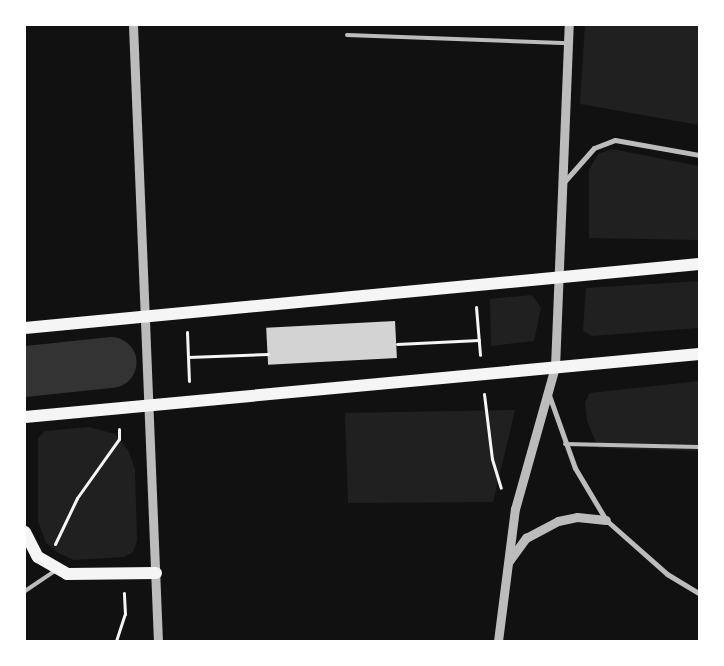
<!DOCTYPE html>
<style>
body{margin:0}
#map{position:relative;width:724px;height:666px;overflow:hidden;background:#111;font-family:"Zilla Slab",serif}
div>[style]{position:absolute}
.green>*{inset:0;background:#202020}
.river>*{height:51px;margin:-25.5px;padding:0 25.5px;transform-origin:25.5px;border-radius:25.5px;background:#333}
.building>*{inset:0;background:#d3d3d3;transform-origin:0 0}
.path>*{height:3px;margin:-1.5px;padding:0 1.5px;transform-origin:1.5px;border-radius:1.5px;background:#f5f5f5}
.service>*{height:4px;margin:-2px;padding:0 2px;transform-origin:2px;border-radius:2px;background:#bcbcbc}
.minor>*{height:5px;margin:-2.5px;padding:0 2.5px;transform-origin:2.5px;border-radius:2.5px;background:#bcbcbc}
.tertiary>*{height:9px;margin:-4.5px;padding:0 4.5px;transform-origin:4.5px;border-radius:4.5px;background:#bcbcbc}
.primary>*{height:12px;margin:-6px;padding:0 6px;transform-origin:6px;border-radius:6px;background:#f5f5f5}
span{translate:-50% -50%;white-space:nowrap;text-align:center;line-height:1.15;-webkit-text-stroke:4px #fff;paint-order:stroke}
.frame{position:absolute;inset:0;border:26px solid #fff;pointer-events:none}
</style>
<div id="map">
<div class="green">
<i style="clip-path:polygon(585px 25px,699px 25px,699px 125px,580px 104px)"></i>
<i style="clip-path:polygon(612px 149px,699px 166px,699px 240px,589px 238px,589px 170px,598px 154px)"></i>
<i style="clip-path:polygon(699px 281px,699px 328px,592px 336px,583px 331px,586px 288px)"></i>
<i style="clip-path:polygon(532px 295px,541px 308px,534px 341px,491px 346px,490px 299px)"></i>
<i style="clip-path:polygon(699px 381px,699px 451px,598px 448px,587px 420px,585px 402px,590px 393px)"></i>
<i style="clip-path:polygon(515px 410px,493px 502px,348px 503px,345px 413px)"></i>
<i style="clip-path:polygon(89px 427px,115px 434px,128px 450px,135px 469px,137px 541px,133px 552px,124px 557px,74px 560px,58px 553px,46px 543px,38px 521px,38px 438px,45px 431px)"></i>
</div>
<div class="river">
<i style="left:25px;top:371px;width:86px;rotate:-6deg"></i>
</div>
<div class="building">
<i style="left:395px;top:321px;width:37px;height:129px;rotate:87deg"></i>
</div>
<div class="path">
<i style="left:476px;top:307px;width:48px;rotate:85.2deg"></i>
<i style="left:187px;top:332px;width:49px;rotate:87.7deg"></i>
<i style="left:397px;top:344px;width:82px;rotate:-2.8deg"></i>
<i style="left:188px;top:357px;width:80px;rotate:-2.1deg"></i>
<i style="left:484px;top:394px;width:65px;rotate:83deg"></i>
<i style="left:492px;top:459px;width:30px;rotate:73deg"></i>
<i style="left:55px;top:544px;width:51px;rotate:-64.4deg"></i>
<i style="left:77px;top:498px;width:72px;rotate:-54.6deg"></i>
<i style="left:119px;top:439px;width:10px;rotate:-90deg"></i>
<i style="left:116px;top:641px;width:28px;rotate:-72deg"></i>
<i style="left:125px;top:614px;width:21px;rotate:-93deg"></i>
</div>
<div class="service">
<i style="left:347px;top:35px;width:222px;rotate:2.1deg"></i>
<i style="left:565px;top:444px;width:134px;rotate:1.3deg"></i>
<i style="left:25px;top:591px;width:37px;rotate:-34deg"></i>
</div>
<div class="minor">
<i style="left:564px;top:182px;width:45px;rotate:-48.6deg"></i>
<i style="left:594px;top:148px;width:22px;rotate:-21deg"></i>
<i style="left:615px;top:140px;width:85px;rotate:10.1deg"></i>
<i style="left:549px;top:395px;width:77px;rotate:70.4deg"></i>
<i style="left:575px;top:468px;width:61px;rotate:59.2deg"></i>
<i style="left:606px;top:520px;width:81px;rotate:41.5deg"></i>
<i style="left:667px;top:574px;width:37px;rotate:31deg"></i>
</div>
<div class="tertiary">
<i style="left:133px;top:25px;width:617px;rotate:87.68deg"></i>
<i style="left:509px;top:561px;width:29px;rotate:-54deg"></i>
<i style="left:526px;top:538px;width:36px;rotate:-28deg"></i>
<i style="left:558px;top:521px;width:19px;rotate:-12deg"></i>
<i style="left:577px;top:517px;width:29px;rotate:6deg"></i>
<i style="left:498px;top:641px;width:133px;rotate:-82.7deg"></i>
<i style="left:515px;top:509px;width:148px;rotate:-74.3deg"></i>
<i style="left:555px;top:367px;width:342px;rotate:-87.7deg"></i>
</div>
<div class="primary">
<i style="left:25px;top:328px;width:677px;rotate:-5.42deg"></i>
<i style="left:25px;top:417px;width:677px;rotate:-5.34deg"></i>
<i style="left:25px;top:532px;width:28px;rotate:63deg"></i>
<i style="left:38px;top:557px;width:34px;rotate:30deg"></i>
<i style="left:67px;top:574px;width:89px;rotate:-0.6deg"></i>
</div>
<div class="frame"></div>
</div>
